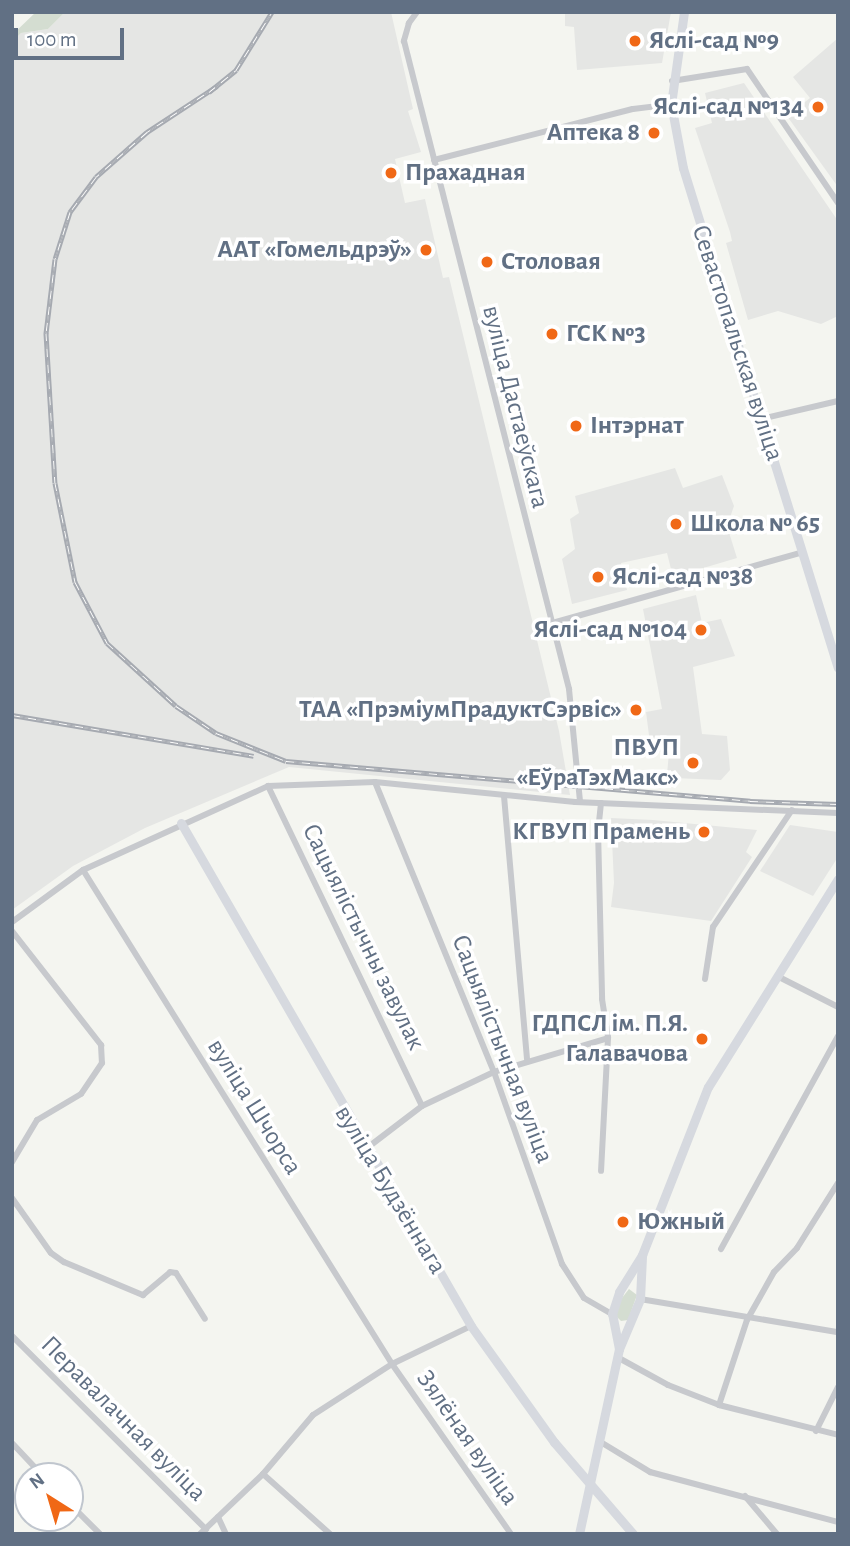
<!DOCTYPE html>
<meta charset="utf-8">
<style>
body{margin:0}
#map{position:relative;width:850px;height:1546px;overflow:hidden;background:#f4f5f0;font-family:"Alegreya Sans",sans-serif}
div>[style]{position:absolute}
.built>*{inset:0;background:#e5e6e4}
.green>*{inset:0;background:#d4ddd1}
.street>*{height:6px;margin:-3px;padding:0 3px;transform-origin:3px;border-radius:3px;background:#c7c9cd}
.secondary>*{height:9px;margin:-4.5px;padding:0 4.5px;transform-origin:4.5px;border-radius:4.5px;background:#d6d9df}
.rail>*{height:5px;margin-top:-2.5px;transform-origin:0;background:repeating-linear-gradient(90deg,#fff 0 8px,#a6aab1 0 16px);box-sizing:border-box;border-block:2px solid #a6aab1}
.dots>*{width:19px;height:19px;translate:-50% -50%;box-sizing:border-box;border:4px solid #fff;border-radius:50%}
span{translate:-50% -50%;white-space:nowrap;text-align:center;line-height:1.15;-webkit-text-stroke:7px #fff;paint-order:stroke}
.poi-label{font-size:26px;color:#617084;font-weight:700}
.left{translate:0 -50%;text-align:left}
.right{translate:-100% -50%;text-align:right}
.street-label{font-size:26px;color:#617084}
.frame{position:absolute;inset:0;border:14px solid #617084;pointer-events:none}
.north{position:absolute;left:14px;top:1462px;width:70px;height:70px;box-sizing:border-box;background:#fff;border:2px solid #c0c6ce;border-radius:50%;rotate:323deg;font-size:19px;font-weight:700;line-height:28px;text-align:center;color:#617084}
.north::after{content:'';display:block;margin:auto;width:24px;height:32px;background:#f06816;clip-path:polygon(50% 0,100% 100%,50% 72%,0 100%)}
.scale{position:absolute;left:14px;top:28px;width:110px;height:32px;box-sizing:border-box;border:4px solid #617084;border-top:0;padding-left:9px;font-size:21px;line-height:24px;white-space:nowrap;color:#617084;-webkit-text-stroke:5px #fff;paint-order:stroke}
</style>
<div id="map">
<div class="built">
<i style="clip-path:polygon(65px 12px,391px 12px,413px 109px,408px 111px,421px 152px,395px 159px,405px 203px,425px 199px,443px 278px,449px 277px,559px 731px,570px 795px,289px 767px,145px 828px,73px 866px,12px 910px,12px 42px,21px 33px,48px 29px)"></i>
<i style="clip-path:polygon(565px 12px,671px 12px,662px 63px,577px 70px,574px 27px,565px 26px)"></i>
<i style="clip-path:polygon(838px 38px,838px 187px,787px 116px,810px 98px,793px 77px)"></i>
<i style="clip-path:polygon(744px 83px,838px 221px,838px 316px,821px 324px,778px 311px,748px 320px,726px 243px,732px 241px,730px 232px,695px 128px,712px 123px,705px 93px)"></i>
<i style="clip-path:polygon(675px 468px,683px 488px,722px 475px,734px 506px,727px 526px,737px 558px,673px 577px,667px 553px,621px 563px,627px 590px,572px 604px,562px 559px,575px 549px,570px 519px,579px 513px,575px 496px)"></i>
<i style="clip-path:polygon(696px 595px,702px 623px,721px 619px,735px 656px,693px 667px,702px 734px,727px 736px,730px 770px,721px 780px,674px 778px,667px 774px,669px 753px,651px 751px,646px 712px,662px 709px,643px 609px)"></i>
<i style="clip-path:polygon(611px 818px,653px 820px,757px 830px,746px 852px,752px 857px,711px 921px,611px 907px,614px 883px)"></i>
<i style="clip-path:polygon(790px 825px,838px 832px,838px 857px,813px 896px,760px 871px)"></i>
</div>
<div class="green">
<i style="clip-path:polygon(36px 12px,65px 12px,48px 29px,21px 33px,12px 42px,12px 35px)"></i>
<i style="clip-path:polygon(629px 1289px,637px 1295px,628px 1320px,621px 1321px,616px 1316px,618px 1303px)"></i>
</div>
<div class="street">
<i style="left:417px;top:12px;width:14px;rotate:126deg"></i>
<i style="left:409px;top:23px;width:19px;rotate:106deg"></i>
<i style="left:404px;top:41px;width:669px;rotate:75.71deg"></i>
<i style="left:569px;top:689px;width:113px;rotate:84.4deg"></i>
<i style="left:672px;top:81px;width:76px;rotate:-9.1deg"></i>
<i style="left:747px;top:69px;width:162px;rotate:55.8deg"></i>
<i style="left:434px;top:160px;width:205px;rotate:-14.4deg"></i>
<i style="left:633px;top:109px;width:38px;rotate:-7deg"></i>
<i style="left:761px;top:419px;width:79px;rotate:-13.2deg"></i>
<i style="left:549px;top:624px;width:264px;rotate:-15.8deg"></i>
<i style="left:375px;top:782px;width:313px;rotate:67.7deg"></i>
<i style="left:494px;top:1072px;width:204px;rotate:70.5deg"></i>
<i style="left:562px;top:1264px;width:40px;rotate:57.1deg"></i>
<i style="left:584px;top:1298px;width:32px;rotate:30deg"></i>
<i style="left:268px;top:786px;width:355px;rotate:64.3deg"></i>
<i style="left:504px;top:796px;width:264px;rotate:85deg"></i>
<i style="left:601px;top:803px;width:27px;rotate:96deg"></i>
<i style="left:598px;top:830px;width:169px;rotate:88.6deg"></i>
<i style="left:602px;top:999px;width:39px;rotate:81deg"></i>
<i style="left:608px;top:1038px;width:133px;rotate:93deg"></i>
<i style="left:83px;top:870px;width:583px;rotate:57.97deg"></i>
<i style="left:392px;top:1364px;width:208px;rotate:55deg"></i>
<i style="left:12px;top:922px;width:88px;rotate:-36.2deg"></i>
<i style="left:83px;top:870px;width:203px;rotate:-24.4deg"></i>
<i style="left:268px;top:786px;width:107px;rotate:-2.1deg"></i>
<i style="left:375px;top:782px;width:201px;rotate:5.7deg"></i>
<i style="left:575px;top:802px;width:263px;rotate:2.4deg"></i>
<i style="left:12px;top:931px;width:145px;rotate:52deg"></i>
<i style="left:101px;top:1045px;width:18px;rotate:87deg"></i>
<i style="left:102px;top:1063px;width:37px;rotate:124deg"></i>
<i style="left:81px;top:1094px;width:51px;rotate:149.4deg"></i>
<i style="left:37px;top:1120px;width:49px;rotate:120.8deg"></i>
<i style="left:777px;top:976px;width:68px;rotate:26.9deg"></i>
<i style="left:705px;top:979px;width:53px;rotate:-81.3deg"></i>
<i style="left:713px;top:927px;width:141px;rotate:-56deg"></i>
<i style="left:367px;top:1148px;width:69px;rotate:-37.4deg"></i>
<i style="left:422px;top:1106px;width:80px;rotate:-25.3deg"></i>
<i style="left:494px;top:1072px;width:119px;rotate:-16.6deg"></i>
<i style="left:12px;top:1198px;width:67px;rotate:54.7deg"></i>
<i style="left:51px;top:1253px;width:16px;rotate:35deg"></i>
<i style="left:64px;top:1262px;width:86px;rotate:22.7deg"></i>
<i style="left:143px;top:1295px;width:35px;rotate:-40deg"></i>
<i style="left:170px;top:1272px;width:6px;rotate:9deg"></i>
<i style="left:176px;top:1273px;width:54px;rotate:57.8deg"></i>
<i style="left:721px;top:1249px;width:243px;rotate:-61.2deg"></i>
<i style="left:640px;top:1299px;width:201px;rotate:9.5deg"></i>
<i style="left:12px;top:1336px;width:274px;rotate:44.9deg"></i>
<i style="left:617px;top:1357px;width:58px;rotate:28.8deg"></i>
<i style="left:668px;top:1385px;width:55px;rotate:21.4deg"></i>
<i style="left:719px;top:1405px;width:123px;rotate:14.1deg"></i>
<i style="left:719px;top:1405px;width:89px;rotate:-71.8deg"></i>
<i style="left:747px;top:1320px;width:55px;rotate:-60.6deg"></i>
<i style="left:774px;top:1272px;width:33px;rotate:-46deg"></i>
<i style="left:797px;top:1248px;width:77px;rotate:-57.8deg"></i>
<i style="left:816px;top:1431px;width:49px;rotate:-63.4deg"></i>
<i style="left:599px;top:1441px;width:60px;rotate:31.3deg"></i>
<i style="left:650px;top:1472px;width:195px;rotate:14.9deg"></i>
<i style="left:12px;top:1443px;width:45px;rotate:46.8deg"></i>
<i style="left:263px;top:1474px;width:90px;rotate:41.8deg"></i>
<i style="left:745px;top:1496px;width:50px;rotate:49.9deg"></i>
<i style="left:70px;top:1504px;width:42px;rotate:45deg"></i>
<i style="left:218px;top:1517px;width:19px;rotate:65deg"></i>
<i style="left:200px;top:1534px;width:87px;rotate:-43.6deg"></i>
<i style="left:263px;top:1474px;width:77px;rotate:-49.7deg"></i>
<i style="left:313px;top:1415px;width:94px;rotate:-32.8deg"></i>
<i style="left:392px;top:1364px;width:88px;rotate:-25.7deg"></i>
</div>
<div class="secondary">
<i style="left:684px;top:12px;width:93px;rotate:98deg"></i>
<i style="left:671px;top:104px;width:65px;rotate:79.4deg"></i>
<i style="left:683px;top:168px;width:523px;rotate:72.78deg"></i>
<i style="left:181px;top:823px;width:581px;rotate:60.03deg"></i>
<i style="left:471px;top:1326px;width:143px;rotate:54.4deg"></i>
<i style="left:554px;top:1442px;width:121px;rotate:49.3deg"></i>
<i style="left:619px;top:1349px;width:36px;rotate:-101deg"></i>
<i style="left:612px;top:1314px;width:23px;rotate:-72deg"></i>
<i style="left:619px;top:1292px;width:44px;rotate:-58.1deg"></i>
<i style="left:642px;top:1255px;width:180px;rotate:-68.6deg"></i>
<i style="left:708px;top:1087px;width:245px;rotate:-58deg"></i>
<i style="left:579px;top:1534px;width:189px;rotate:-77.8deg"></i>
<i style="left:619px;top:1349px;width:54px;rotate:-67.2deg"></i>
<i style="left:640px;top:1299px;width:42px;rotate:-87.3deg"></i>
</div>
<div class="rail">
<i style="left:217px;top:86px;width:84px;rotate:146.7deg"></i>
<i style="left:147px;top:132px;width:68px;rotate:138.6deg"></i>
<i style="left:96px;top:177px;width:44px;rotate:126.6deg"></i>
<i style="left:70px;top:212px;width:49px;rotate:107.7deg"></i>
<i style="left:55px;top:259px;width:75px;rotate:96.9deg"></i>
<i style="left:46px;top:333px;width:150px;rotate:86.6deg"></i>
<i style="left:55px;top:483px;width:101px;rotate:78.6deg"></i>
<i style="left:75px;top:582px;width:69px;rotate:62.3deg"></i>
<i style="left:107px;top:643px;width:93px;rotate:42.4deg"></i>
<i style="left:176px;top:706px;width:48px;rotate:34deg"></i>
<i style="left:216px;top:733px;width:75px;rotate:21.8deg"></i>
<i style="left:286px;top:761px;width:466px;rotate:4.9deg"></i>
<i style="left:750px;top:801px;width:88px;rotate:2deg"></i>
<i style="left:209px;top:92px;width:35px;rotate:-39deg"></i>
<i style="left:236px;top:70px;width:68px;rotate:-58.2deg"></i>
<i style="left:12px;top:715px;width:245px;rotate:9.6deg"></i>
</div>
<div class="dots">
<i style="left:635px;top:41px;background:#f06816"></i>
<i style="left:818px;top:107px;background:#f06816"></i>
<i style="left:654px;top:133px;background:#f06816"></i>
<i style="left:391px;top:173px;background:#f06816"></i>
<i style="left:426px;top:250px;background:#f06816"></i>
<i style="left:487px;top:262px;background:#f06816"></i>
<i style="left:552px;top:334px;background:#f06816"></i>
<i style="left:576px;top:426px;background:#f06816"></i>
<i style="left:676px;top:524px;background:#f06816"></i>
<i style="left:598px;top:577px;background:#f06816"></i>
<i style="left:701px;top:630px;background:#f06816"></i>
<i style="left:636px;top:710px;background:#f06816"></i>
<i style="left:693px;top:763px;background:#f06816"></i>
<i style="left:704px;top:832px;background:#f06816"></i>
<i style="left:702px;top:1039px;background:#f06816"></i>
<i style="left:623px;top:1222px;background:#f06816"></i>
</div>
<div class="poi-label">
<span class="left" style="left:649px;top:41px">Яслі-сад №9</span>
<span class="right" style="left:804px;top:107px">Яслі-сад №134</span>
<span class="right" style="left:640px;top:133px">Аптека 8</span>
<span class="left" style="left:405px;top:173px">Прахадная</span>
<span class="right" style="left:412px;top:250px">ААТ «Гомельдрэў»</span>
<span class="left" style="left:501px;top:262px">Столовая</span>
<span class="left" style="left:566px;top:334px">ГСК №3</span>
<span class="left" style="left:590px;top:426px">Інтэрнат</span>
<span class="left" style="left:690px;top:524px">Школа № 65</span>
<span class="left" style="left:612px;top:577px">Яслі-сад №38</span>
<span class="right" style="left:687px;top:630px">Яслі-сад №104</span>
<span class="right" style="left:622px;top:710px">ТАА «ПрэміумПрадуктСэрвіс»</span>
<span class="right" style="left:679px;top:763px">ПВУП<br>«ЕўраТэхМакс»</span>
<span class="right" style="left:690px;top:832px">КГВУП Прамень</span>
<span class="right" style="left:688px;top:1039px">ГДПСЛ ім. П.Я.<br>Галавачова</span>
<span class="left" style="left:637px;top:1222px">Южный</span>
</div>
<div class="street-label">
<span style="left:737px;top:343px;rotate:72deg">Севастопальская вуліца</span>
<span style="left:515px;top:407px;rotate:76deg">вуліца Дастаеўскага</span>
<span style="left:363px;top:937px;rotate:64deg">Сацыялістычны завулак</span>
<span style="left:502px;top:1049px;rotate:69deg">Сацыялістычная вуліца</span>
<span style="left:254px;top:1107px;rotate:58deg">вуліца Шчорса</span>
<span style="left:390px;top:1190px;rotate:59deg">вуліца Будзённага</span>
<span style="left:123px;top:1419px;rotate:45deg">Перавалачная вуліца</span>
<span style="left:467px;top:1438px;rotate:55deg">Зялёная вуліца</span>
</div>
<div class="frame"></div>
<div class="north">N</div>
<div class="scale">100 m</div>
</div>
